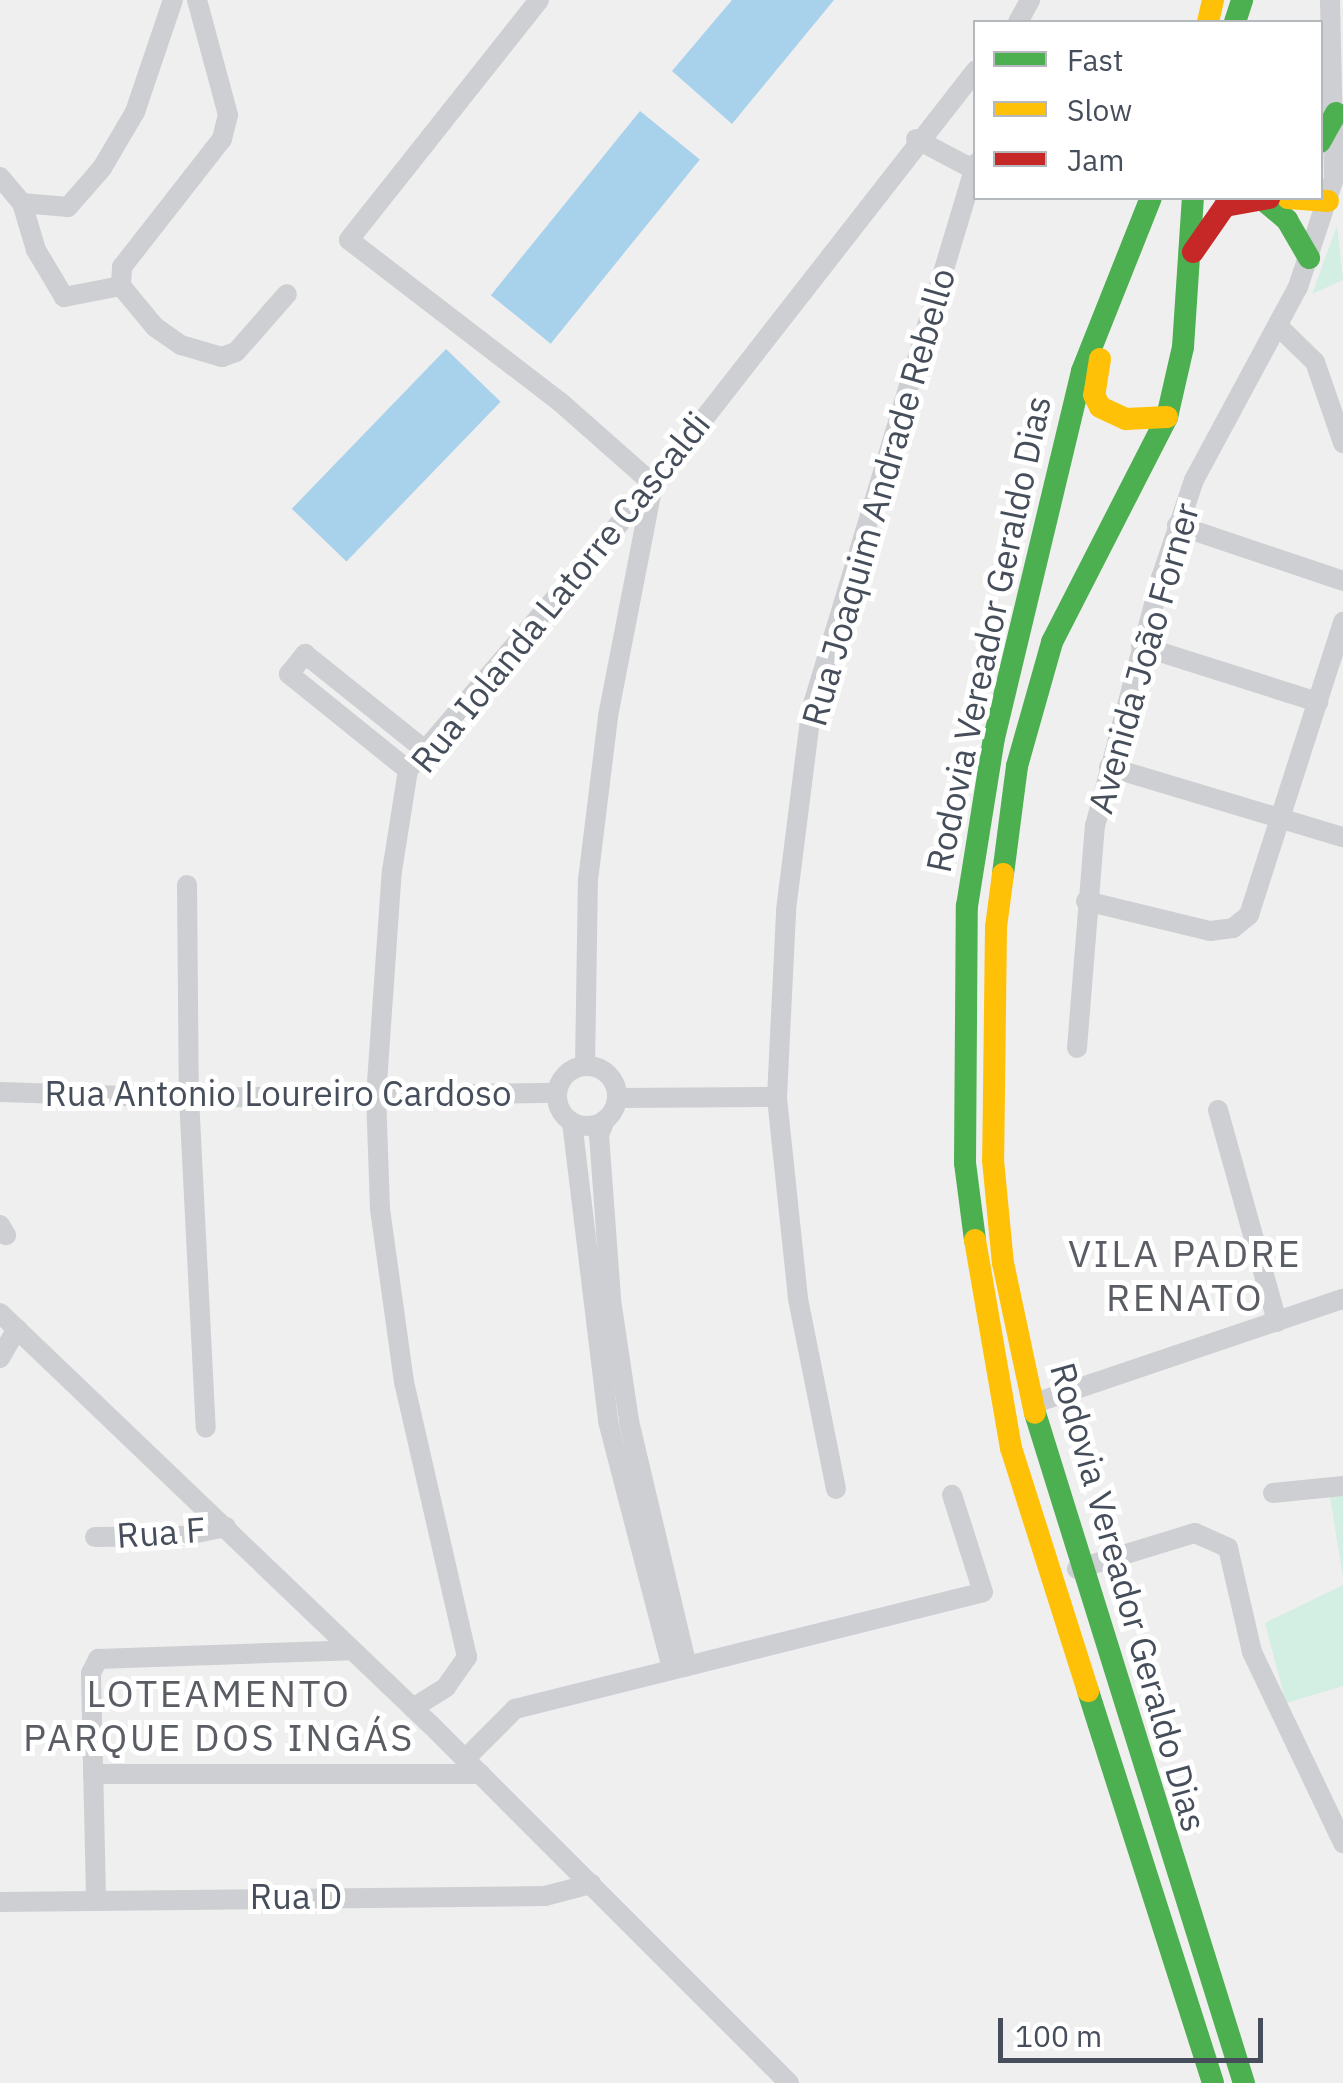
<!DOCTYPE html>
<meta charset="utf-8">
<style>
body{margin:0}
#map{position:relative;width:1343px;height:2083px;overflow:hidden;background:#f0efef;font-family:"IBM Plex Sans",sans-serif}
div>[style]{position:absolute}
.green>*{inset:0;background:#d3eee2}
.water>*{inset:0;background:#a8d2ec;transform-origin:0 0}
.street>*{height:20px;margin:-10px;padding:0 10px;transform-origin:10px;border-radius:10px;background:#cdcfd2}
.street>.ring{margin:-10px;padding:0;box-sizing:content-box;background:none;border:20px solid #cdcfd2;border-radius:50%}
.fast>*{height:22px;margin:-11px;padding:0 11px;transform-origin:11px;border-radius:11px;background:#4caf50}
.slow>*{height:22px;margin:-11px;padding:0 11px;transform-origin:11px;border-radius:11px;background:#ffc107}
.jam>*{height:22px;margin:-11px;padding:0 11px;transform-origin:11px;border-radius:11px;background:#c62828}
span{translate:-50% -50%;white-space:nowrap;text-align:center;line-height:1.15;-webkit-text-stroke:10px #fff;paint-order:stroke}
.street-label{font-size:35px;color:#464e5b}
.neighbourhood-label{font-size:38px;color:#5a5d63;letter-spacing:2.5px}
.legend{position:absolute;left:973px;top:20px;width:350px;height:180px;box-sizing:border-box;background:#fff;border:2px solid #b5b8bd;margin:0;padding:12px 18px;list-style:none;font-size:30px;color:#464e5b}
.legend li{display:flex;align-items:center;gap:20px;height:50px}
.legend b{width:50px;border:2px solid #b5b8bd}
.scale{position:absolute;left:998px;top:2018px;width:265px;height:45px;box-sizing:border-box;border:5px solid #464e5b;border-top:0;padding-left:12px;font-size:30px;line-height:35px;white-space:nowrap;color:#464e5b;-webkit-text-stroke:8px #fff;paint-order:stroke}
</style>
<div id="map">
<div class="green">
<i style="clip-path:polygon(1337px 226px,1343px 280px,1312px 294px)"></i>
<i style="clip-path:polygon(1343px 1494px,1343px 1577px,1330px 1497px)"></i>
<i style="clip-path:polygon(1343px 1585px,1343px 1686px,1286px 1703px,1265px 1623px)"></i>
</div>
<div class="water">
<i style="clip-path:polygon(732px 0,834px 0,732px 124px,672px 71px)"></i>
<i style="left:640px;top:111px;width:77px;height:237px;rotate:39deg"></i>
<i style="left:446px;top:349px;width:76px;height:222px;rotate:44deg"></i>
</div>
<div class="street">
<i style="left:197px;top:0;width:119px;rotate:74.9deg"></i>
<i style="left:228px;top:115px;width:25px;rotate:104deg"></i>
<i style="left:222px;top:139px;width:162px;rotate:128deg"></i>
<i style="left:122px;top:267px;width:19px;rotate:93deg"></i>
<i style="left:121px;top:286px;width:53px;rotate:50.3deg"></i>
<i style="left:155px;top:327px;width:32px;rotate:35deg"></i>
<i style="left:181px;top:345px;width:43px;rotate:16.3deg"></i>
<i style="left:222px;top:357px;width:15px;rotate:-20deg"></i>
<i style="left:236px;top:352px;width:77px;rotate:-48.7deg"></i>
<i style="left:539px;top:0;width:306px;rotate:128.4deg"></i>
<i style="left:349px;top:240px;width:265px;rotate:37.5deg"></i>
<i style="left:559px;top:401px;width:125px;rotate:41.4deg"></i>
<i style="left:1018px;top:22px;width:25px;rotate:-61deg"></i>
<i style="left:916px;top:139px;width:64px;rotate:27.8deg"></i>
<i style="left:0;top:177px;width:34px;rotate:50deg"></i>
<i style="left:22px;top:203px;width:46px;rotate:5deg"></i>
<i style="left:68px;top:207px;width:52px;rotate:-48.9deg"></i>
<i style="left:102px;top:168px;width:65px;rotate:-59.5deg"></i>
<i style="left:135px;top:112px;width:118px;rotate:-71.3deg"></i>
<i style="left:22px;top:203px;width:49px;rotate:73.4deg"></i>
<i style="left:36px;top:250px;width:55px;rotate:59.2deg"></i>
<i style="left:64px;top:297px;width:58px;rotate:-10.9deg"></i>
<i style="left:1279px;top:327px;width:50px;rotate:44.2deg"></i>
<i style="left:1315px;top:362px;width:86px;rotate:70.9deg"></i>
<i style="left:1177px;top:525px;width:175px;rotate:18.6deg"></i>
<i style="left:1141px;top:646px;width:186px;rotate:17.6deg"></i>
<i style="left:1109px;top:767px;width:244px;rotate:16.7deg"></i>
<i style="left:408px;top:770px;width:153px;rotate:-141.1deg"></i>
<i style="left:289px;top:674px;width:26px;rotate:-51deg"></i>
<i style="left:305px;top:654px;width:154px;rotate:38.7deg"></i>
<i style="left:187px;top:885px;width:213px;rotate:89.5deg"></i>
<i style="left:189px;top:1098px;width:330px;rotate:87.1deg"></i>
<i style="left:1086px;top:901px;width:128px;rotate:13.6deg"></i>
<i style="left:1210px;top:931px;width:23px;rotate:-7deg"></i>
<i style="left:1233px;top:928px;width:21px;rotate:-39deg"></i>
<i style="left:1249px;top:915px;width:308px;rotate:-72.2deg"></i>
<i style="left:1077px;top:1048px;width:223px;rotate:-85.4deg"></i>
<i style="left:1095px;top:826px;width:257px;rotate:-75.1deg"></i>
<i style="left:1161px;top:578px;width:103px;rotate:-71.4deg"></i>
<i style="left:1194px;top:480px;width:219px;rotate:-61.7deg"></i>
<i style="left:1298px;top:287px;width:115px;rotate:-71.7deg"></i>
<i style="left:1334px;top:178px;width:178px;rotate:-91.3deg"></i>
<i class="ring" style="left:557px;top:1066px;width:40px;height:40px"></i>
<i style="left:585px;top:1066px;width:186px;rotate:-89.1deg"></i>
<i style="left:588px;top:880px;width:165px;rotate:-83deg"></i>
<i style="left:608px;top:716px;width:236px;rotate:-79deg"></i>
<i style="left:0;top:1092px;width:189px;rotate:1.8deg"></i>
<i style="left:189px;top:1098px;width:368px;rotate:-0.8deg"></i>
<i style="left:617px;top:1098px;width:160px;rotate:-0.4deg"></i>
<i style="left:1218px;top:1110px;width:220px;rotate:74.4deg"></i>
<i style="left:605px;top:1120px;width:16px;rotate:112deg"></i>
<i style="left:599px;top:1135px;width:165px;rotate:85.8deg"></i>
<i style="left:611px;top:1300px;width:122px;rotate:81.5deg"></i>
<i style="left:629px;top:1421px;width:252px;rotate:76.7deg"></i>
<i style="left:572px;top:1122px;width:301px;rotate:83.1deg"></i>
<i style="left:608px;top:1421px;width:256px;rotate:75.5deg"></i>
<i style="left:0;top:1225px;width:12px;rotate:59deg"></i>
<i style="left:0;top:1313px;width:595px;rotate:43.71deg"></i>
<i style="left:430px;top:1724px;width:508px;rotate:45deg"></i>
<i style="left:0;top:1358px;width:34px;rotate:-60deg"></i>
<i style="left:1032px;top:1404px;width:328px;rotate:-18.7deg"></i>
<i style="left:836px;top:1489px;width:195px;rotate:-101.3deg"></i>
<i style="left:798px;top:1298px;width:202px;rotate:-96deg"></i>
<i style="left:777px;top:1097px;width:187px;rotate:-87.2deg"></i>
<i style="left:786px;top:910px;width:201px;rotate:-82.8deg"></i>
<i style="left:811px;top:711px;width:572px;rotate:-73.24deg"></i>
<i style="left:1273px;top:1493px;width:70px;rotate:-5.7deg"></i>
<i style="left:95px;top:1537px;width:87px;rotate:-0.7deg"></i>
<i style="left:182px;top:1536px;width:45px;rotate:-11.6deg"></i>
<i style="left:1077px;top:1569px;width:123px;rotate:-17deg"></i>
<i style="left:1195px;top:1533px;width:36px;rotate:24deg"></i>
<i style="left:1228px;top:1548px;width:107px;rotate:77deg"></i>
<i style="left:1252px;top:1652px;width:212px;rotate:64.5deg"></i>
<i style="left:413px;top:1708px;width:39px;rotate:-32deg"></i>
<i style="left:446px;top:1687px;width:37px;rotate:-55deg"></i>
<i style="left:467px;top:1657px;width:282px;rotate:-102.9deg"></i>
<i style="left:404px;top:1382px;width:175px;rotate:-97.9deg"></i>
<i style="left:380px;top:1209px;width:112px;rotate:-92deg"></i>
<i style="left:376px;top:1097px;width:227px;rotate:-86deg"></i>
<i style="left:392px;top:871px;width:102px;rotate:-81deg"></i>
<i style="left:408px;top:770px;width:377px;rotate:-49.4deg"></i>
<i style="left:653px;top:484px;width:525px;rotate:-52.04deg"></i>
<i style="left:465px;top:1759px;width:71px;rotate:-45deg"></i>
<i style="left:515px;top:1709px;width:482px;rotate:-14deg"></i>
<i style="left:983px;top:1592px;width:102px;rotate:-107.7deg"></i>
<i style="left:93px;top:1774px;width:388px"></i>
<i style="left:96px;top:1897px;width:224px;rotate:-91.3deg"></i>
<i style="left:91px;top:1673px;width:16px;rotate:-63deg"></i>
<i style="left:98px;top:1659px;width:254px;rotate:-2deg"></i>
<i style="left:0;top:1902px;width:545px;rotate:-0.63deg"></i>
<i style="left:545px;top:1896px;width:48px;rotate:-14.6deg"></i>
</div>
<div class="fast">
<i style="left:1235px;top:22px;width:23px;rotate:-72deg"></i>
<i style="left:1320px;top:142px;width:33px;rotate:-61deg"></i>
<i style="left:1262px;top:199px;width:33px;rotate:40deg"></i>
<i style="left:1287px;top:220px;width:44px;rotate:59.9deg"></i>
<i style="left:1003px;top:874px;width:109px;rotate:-82.6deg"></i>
<i style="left:1017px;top:766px;width:129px;rotate:-74.2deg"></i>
<i style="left:1052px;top:642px;width:253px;rotate:-62.9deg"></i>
<i style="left:1167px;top:417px;width:72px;rotate:-77.1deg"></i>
<i style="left:1183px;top:347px;width:149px;rotate:-86.2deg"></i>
<i style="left:975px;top:1240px;width:78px;rotate:-97.4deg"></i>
<i style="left:965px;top:1163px;width:257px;rotate:-89.6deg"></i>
<i style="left:967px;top:906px;width:170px;rotate:-80.9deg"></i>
<i style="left:994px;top:738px;width:377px;rotate:-76.5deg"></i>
<i style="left:1082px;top:371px;width:186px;rotate:-68.3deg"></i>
<i style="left:1035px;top:1413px;width:702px;rotate:72.68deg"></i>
<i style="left:1088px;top:1691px;width:411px;rotate:72.3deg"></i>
</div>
<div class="slow">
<i style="left:1208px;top:22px;width:23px;rotate:-77deg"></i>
<i style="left:1288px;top:198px;width:40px;rotate:4.3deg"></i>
<i style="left:1100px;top:359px;width:36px;rotate:99deg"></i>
<i style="left:1094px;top:395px;width:13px;rotate:63deg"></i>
<i style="left:1100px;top:407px;width:29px;rotate:25deg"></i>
<i style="left:1126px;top:419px;width:41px;rotate:-2.8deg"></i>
<i style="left:1003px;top:874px;width:53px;rotate:97.5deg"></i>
<i style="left:996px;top:927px;width:233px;rotate:90.7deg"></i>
<i style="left:993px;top:1160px;width:103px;rotate:84.5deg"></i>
<i style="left:1003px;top:1263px;width:153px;rotate:78deg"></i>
<i style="left:975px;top:1240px;width:211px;rotate:80.2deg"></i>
<i style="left:1011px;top:1448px;width:255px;rotate:72.4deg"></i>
</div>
<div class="jam">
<i style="left:1193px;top:252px;width:56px;rotate:-55.2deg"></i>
<i style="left:1225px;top:206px;width:45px;rotate:-10.3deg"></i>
</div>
<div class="street-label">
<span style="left:878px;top:497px;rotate:-74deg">Rua Joaquim Andrade Rebello</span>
<span style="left:560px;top:592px;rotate:-51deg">Rua Iolanda Latorre Cascaldi</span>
<span style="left:988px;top:634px;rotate:-78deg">Rodovia Vereador Geraldo Dias</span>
<span style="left:1143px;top:658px;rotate:-74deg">Avenida João Forner</span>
<span style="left:278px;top:1093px">Rua Antonio Loureiro Cardoso</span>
<span style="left:161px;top:1532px;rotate:-4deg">Rua F</span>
<span style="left:1129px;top:1597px;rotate:74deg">Rodovia Vereador Geraldo Dias</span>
<span style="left:296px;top:1896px">Rua D</span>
</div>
<div class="neighbourhood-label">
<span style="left:1185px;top:1275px">VILA PADRE<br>RENATO</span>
<span style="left:219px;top:1715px">LOTEAMENTO<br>PARQUE DOS INGÁS</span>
</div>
<ul class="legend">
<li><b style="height:12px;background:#4caf50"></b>Fast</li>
<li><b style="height:12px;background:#ffc107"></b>Slow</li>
<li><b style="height:12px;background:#c62828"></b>Jam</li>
</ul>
<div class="scale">100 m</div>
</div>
